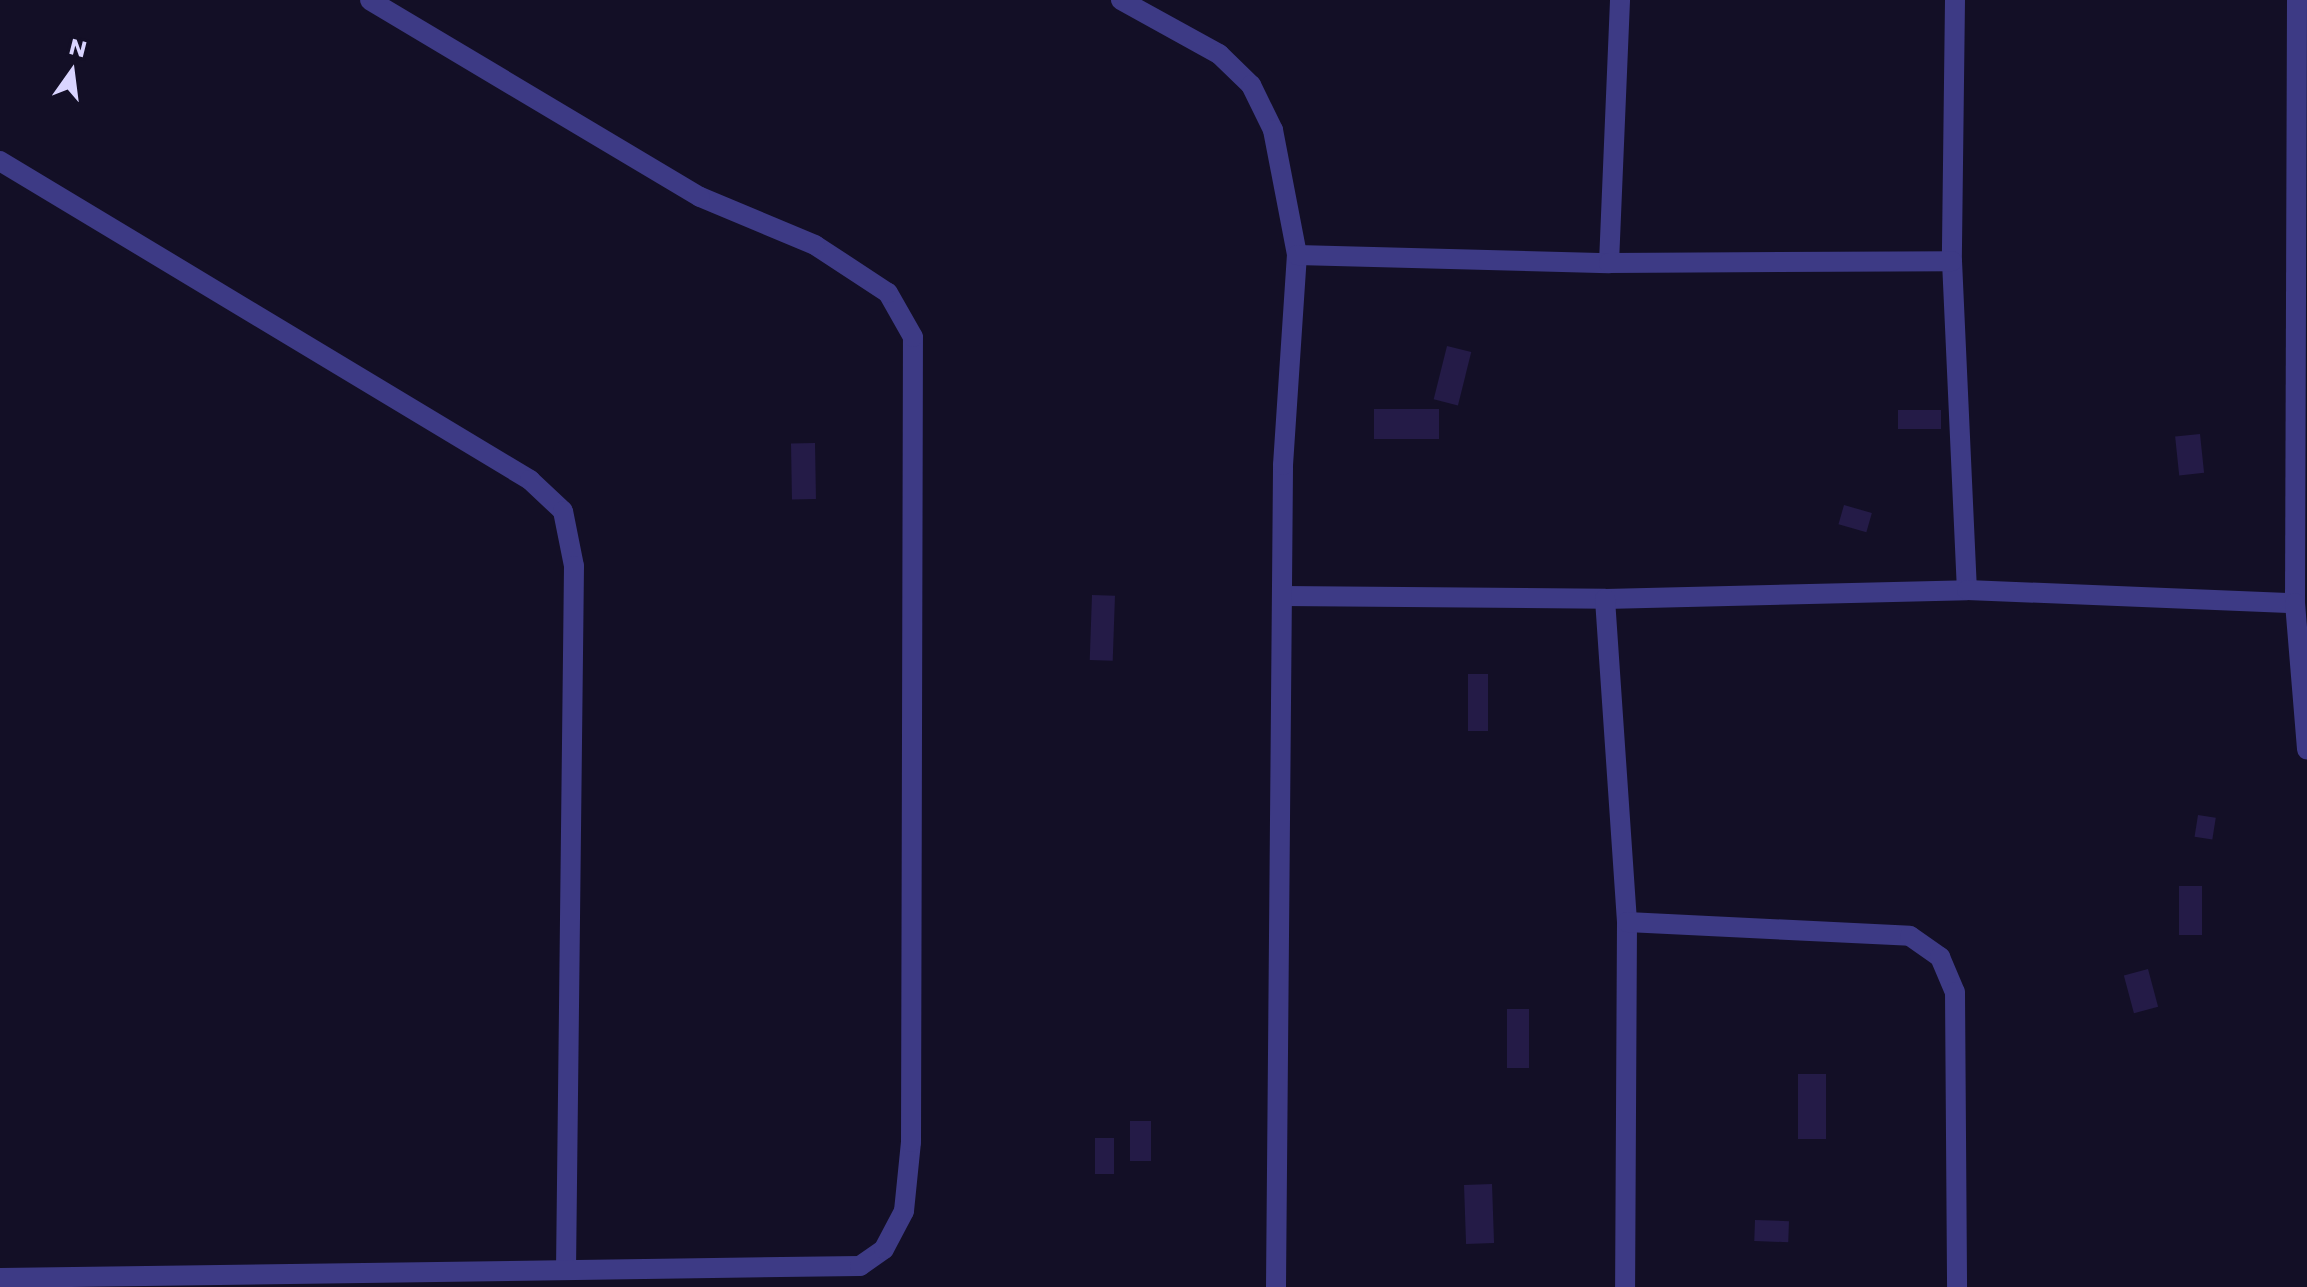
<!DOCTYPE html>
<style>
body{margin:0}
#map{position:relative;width:2307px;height:1287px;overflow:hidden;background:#130f26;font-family:Poppins,sans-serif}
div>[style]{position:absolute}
.building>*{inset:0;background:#241b47;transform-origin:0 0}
.minor>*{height:20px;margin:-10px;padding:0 10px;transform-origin:10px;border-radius:10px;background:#3d3a85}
span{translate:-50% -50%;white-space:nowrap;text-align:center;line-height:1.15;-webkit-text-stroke:8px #130f26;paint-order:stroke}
.north{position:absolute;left:32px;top:32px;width:80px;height:80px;-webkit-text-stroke:6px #130f26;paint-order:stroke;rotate:14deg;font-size:22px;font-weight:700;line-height:32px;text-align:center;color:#d9d4ff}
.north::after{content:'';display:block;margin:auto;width:28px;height:36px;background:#d9d4ff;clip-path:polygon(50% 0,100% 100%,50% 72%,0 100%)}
</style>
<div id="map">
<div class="building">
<i style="left:1447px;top:346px;width:25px;height:55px;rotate:14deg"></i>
<i style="left:1374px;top:409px;width:65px;height:30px"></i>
<i style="left:1941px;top:410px;width:19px;height:43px;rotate:90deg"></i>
<i style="left:2200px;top:434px;width:39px;height:25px;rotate:84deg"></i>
<i style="left:815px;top:443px;width:56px;height:24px;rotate:89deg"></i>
<i style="left:1844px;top:505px;width:29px;height:20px;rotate:16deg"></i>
<i style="left:1092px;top:595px;width:23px;height:65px;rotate:2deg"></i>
<i style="left:1468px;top:674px;width:20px;height:57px"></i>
<i style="left:2198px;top:815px;width:18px;height:22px;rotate:9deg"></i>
<i style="left:2179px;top:886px;width:23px;height:49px"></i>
<i style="left:2148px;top:969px;width:39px;height:25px;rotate:75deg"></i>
<i style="left:1507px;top:1009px;width:22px;height:59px"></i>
<i style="left:1798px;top:1074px;width:28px;height:65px"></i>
<i style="left:1130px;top:1121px;width:21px;height:40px"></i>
<i style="left:1095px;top:1138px;width:19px;height:36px"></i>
<i style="left:1492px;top:1184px;width:59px;height:28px;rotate:88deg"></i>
<i style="left:1755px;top:1220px;width:34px;height:21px;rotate:2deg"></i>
</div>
<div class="minor">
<i style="left:1121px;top:0;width:112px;rotate:28.9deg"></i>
<i style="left:1219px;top:54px;width:45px;rotate:44.1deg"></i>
<i style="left:1251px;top:85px;width:50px;rotate:63.9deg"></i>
<i style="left:1273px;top:130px;width:127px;rotate:79.1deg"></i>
<i style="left:1955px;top:0;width:261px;rotate:90.7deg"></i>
<i style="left:1952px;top:261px;width:329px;rotate:87.4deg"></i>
<i style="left:0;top:161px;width:619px;rotate:31.04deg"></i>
<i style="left:530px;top:480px;width:45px;rotate:43.2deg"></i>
<i style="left:563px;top:511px;width:56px;rotate:78.7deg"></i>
<i style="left:574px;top:566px;width:704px;rotate:90.65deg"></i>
<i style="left:1609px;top:263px;width:263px;rotate:-87.6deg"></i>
<i style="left:1283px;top:596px;width:322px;rotate:0.5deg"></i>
<i style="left:1605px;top:599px;width:362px;rotate:-1.4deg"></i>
<i style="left:1967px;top:590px;width:328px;rotate:2.3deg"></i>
<i style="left:2295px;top:603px;width:603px;rotate:-89.81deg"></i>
<i style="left:1605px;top:599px;width:324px;rotate:86.1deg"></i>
<i style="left:1627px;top:922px;width:365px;rotate:90.3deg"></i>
<i style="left:2295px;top:603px;width:147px;rotate:85.3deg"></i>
<i style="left:1627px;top:922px;width:283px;rotate:2.8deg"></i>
<i style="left:1910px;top:936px;width:37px;rotate:35deg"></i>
<i style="left:1940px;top:957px;width:38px;rotate:67deg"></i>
<i style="left:1955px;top:992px;width:295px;rotate:89.6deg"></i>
<i style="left:0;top:1278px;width:860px;rotate:-0.8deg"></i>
<i style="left:860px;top:1266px;width:29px;rotate:-35deg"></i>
<i style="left:884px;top:1249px;width:43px;rotate:-62.2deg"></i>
<i style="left:904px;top:1211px;width:69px;rotate:-84.2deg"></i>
<i style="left:911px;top:1142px;width:805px;rotate:-89.86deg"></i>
<i style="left:913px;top:337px;width:51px;rotate:-119.6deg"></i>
<i style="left:888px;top:293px;width:87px;rotate:-146.7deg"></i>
<i style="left:815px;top:245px;width:125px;rotate:-157.3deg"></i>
<i style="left:700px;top:197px;width:384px;rotate:-149.2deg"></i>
<i style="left:1276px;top:1287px;width:822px;rotate:-89.51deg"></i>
<i style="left:1283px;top:465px;width:210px;rotate:-86.2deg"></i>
<i style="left:1297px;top:255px;width:312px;rotate:1.5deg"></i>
<i style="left:1609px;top:263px;width:343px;rotate:-0.3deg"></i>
</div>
<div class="north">N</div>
</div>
